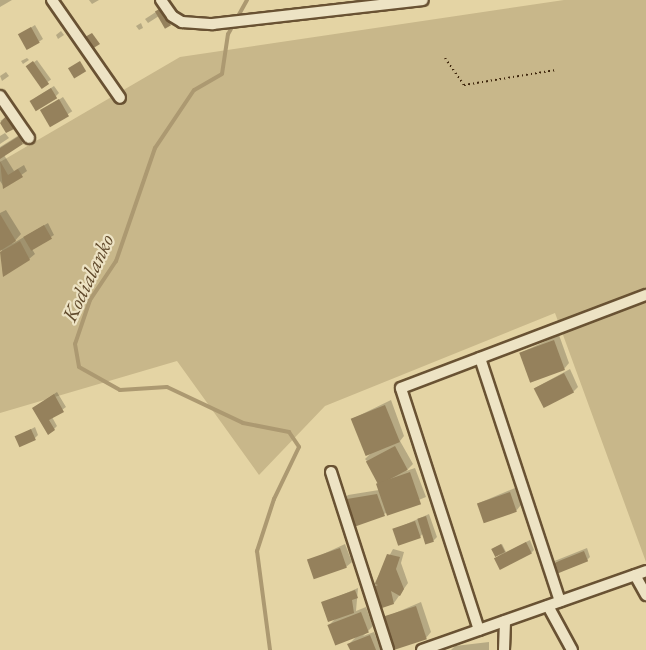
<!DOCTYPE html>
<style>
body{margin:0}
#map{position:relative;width:646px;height:650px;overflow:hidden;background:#e4d4a4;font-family:"EB Garamond",serif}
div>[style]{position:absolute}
.green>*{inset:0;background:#c8b78a}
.shadow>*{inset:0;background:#0003;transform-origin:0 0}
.stream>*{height:4px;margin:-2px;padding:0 2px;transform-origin:2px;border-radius:2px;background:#ac9971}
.building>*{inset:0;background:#95815c;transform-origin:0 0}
.path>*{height:2px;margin-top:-1px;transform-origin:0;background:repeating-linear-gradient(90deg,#40270d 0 1.5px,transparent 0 4.5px)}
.roads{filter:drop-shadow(2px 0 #695233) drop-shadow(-2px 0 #695233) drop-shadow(0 2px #695233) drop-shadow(0 -2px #695233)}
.street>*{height:10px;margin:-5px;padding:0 5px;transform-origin:5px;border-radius:5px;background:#ede3c4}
span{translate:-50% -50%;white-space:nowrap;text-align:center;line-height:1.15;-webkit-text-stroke:4.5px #ede3c4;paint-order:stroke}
.water-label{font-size:21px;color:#60492b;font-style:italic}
</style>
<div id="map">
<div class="green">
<i style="clip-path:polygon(564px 0,646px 0,646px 562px,555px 313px,325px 406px,259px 475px,177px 361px,0 413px,0 162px,180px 57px)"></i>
</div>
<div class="shadow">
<i style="clip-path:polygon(0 0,12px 0,0 7px)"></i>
<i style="clip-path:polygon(89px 0,99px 0,92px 4px)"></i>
<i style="clip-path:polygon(162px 8px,171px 23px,166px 26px,159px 16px,148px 23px,145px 19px)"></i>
<i style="clip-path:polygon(141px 23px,143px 28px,139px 30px,136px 26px)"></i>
<i style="clip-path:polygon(35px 25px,43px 39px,28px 49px,24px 32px)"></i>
<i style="clip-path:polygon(61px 31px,64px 35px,58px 39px,56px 35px)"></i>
<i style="clip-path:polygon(27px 58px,29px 60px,23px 64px,21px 61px)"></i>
<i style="left:37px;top:60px;width:24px;height:10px;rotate:54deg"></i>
<i style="clip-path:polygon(6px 72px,9px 76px,2px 81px,0 76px)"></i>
<i style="clip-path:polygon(54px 86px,59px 93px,56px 96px,35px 98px)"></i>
<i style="left:63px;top:97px;width:17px;height:26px;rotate:57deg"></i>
<i style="left:8px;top:116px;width:12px;height:9px;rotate:59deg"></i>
<i style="clip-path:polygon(24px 132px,28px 138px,4px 155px,14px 171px,24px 165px,27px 171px,4px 187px,0 181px,0 147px)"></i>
<i style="clip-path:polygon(5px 133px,9px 138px,0 144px,0 136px)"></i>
<i style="clip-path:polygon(6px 210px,21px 234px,12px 244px,48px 223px,54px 235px,32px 249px,35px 254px,29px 259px,3px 275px,0 213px)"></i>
<i style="clip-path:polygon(559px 335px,569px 363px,564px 369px,520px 353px)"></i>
<i style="clip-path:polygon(570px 369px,578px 387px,573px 392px,535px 388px)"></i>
<i style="clip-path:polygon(57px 392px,66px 407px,52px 417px,57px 426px,54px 429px,34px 408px)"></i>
<i style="clip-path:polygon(391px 400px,404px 436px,400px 441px,413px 464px,406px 471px,415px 468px,426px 497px,384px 514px,343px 500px,348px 495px,379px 490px,377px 485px,384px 478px,365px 459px,372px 452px,352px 419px)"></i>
<i style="clip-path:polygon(35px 427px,38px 435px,35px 438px,17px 437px)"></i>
<i style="clip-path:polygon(515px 488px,521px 505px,516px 511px,479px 503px)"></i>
<i style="clip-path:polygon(429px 514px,437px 537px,434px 540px,426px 543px,423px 533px,420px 537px,393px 530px)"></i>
<i style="clip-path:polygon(530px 540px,534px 550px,531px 553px,496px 558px,503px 552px,494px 548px,502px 544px,506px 552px)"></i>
<i style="clip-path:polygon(345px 544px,352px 562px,346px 567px,308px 561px)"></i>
<i style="clip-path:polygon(587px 548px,590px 557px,587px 560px,552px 562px)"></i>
<i style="clip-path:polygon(393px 549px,404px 552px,401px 563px,408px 583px,394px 603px,372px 588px)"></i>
<i style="clip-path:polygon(358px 588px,356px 611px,366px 607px,373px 626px,363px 636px,374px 632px,381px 650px,351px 650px,349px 644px,357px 636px,329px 625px,336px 618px,323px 603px)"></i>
<i style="clip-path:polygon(421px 602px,431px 632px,426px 638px,381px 619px)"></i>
<i style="clip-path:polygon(489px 642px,489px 650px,451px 650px,455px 646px)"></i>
</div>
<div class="stream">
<i style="left:247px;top:0;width:39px;rotate:119deg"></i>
<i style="left:228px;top:34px;width:40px;rotate:98.5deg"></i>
<i style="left:222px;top:74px;width:32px;rotate:150deg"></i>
<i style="left:194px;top:90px;width:70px;rotate:123.9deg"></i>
<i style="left:155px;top:148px;width:120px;rotate:109deg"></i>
<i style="left:116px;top:261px;width:47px;rotate:123.7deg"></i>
<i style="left:90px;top:300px;width:46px;rotate:108.8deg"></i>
<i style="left:75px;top:344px;width:23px;rotate:80deg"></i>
<i style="left:79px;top:367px;width:47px;rotate:29.3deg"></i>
<i style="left:120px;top:390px;width:47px;rotate:-3.7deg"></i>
<i style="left:167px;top:387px;width:84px;rotate:25.3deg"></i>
<i style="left:243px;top:423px;width:47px;rotate:11.1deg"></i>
<i style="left:289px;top:432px;width:18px;rotate:56deg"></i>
<i style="left:299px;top:447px;width:58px;rotate:115.7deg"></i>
<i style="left:274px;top:499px;width:55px;rotate:108.1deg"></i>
<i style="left:257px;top:551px;width:100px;rotate:82.5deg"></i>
</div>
<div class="building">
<i style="left:161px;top:8px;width:20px;height:7px;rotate:60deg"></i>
<i style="left:31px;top:27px;width:18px;height:15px;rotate:61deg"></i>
<i style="clip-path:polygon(92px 33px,100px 44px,92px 49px,85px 37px)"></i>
<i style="left:33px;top:61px;width:28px;height:9px;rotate:55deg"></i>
<i style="left:80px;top:61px;width:12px;height:14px;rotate:59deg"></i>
<i style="left:51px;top:88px;width:12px;height:25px;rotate:59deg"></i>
<i style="left:59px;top:99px;width:20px;height:22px;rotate:60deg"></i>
<i style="clip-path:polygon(6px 116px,14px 129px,6px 133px,0 123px)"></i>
<i style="clip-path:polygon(19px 136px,23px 144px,0 159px,0 148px)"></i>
<i style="clip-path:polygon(0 161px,8px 175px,18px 169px,23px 177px,3px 189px)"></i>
<i style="clip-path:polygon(0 214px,16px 241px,0 251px)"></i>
<i style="left:44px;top:225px;width:16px;height:24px;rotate:60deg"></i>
<i style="clip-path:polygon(20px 241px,30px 260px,3px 277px,0 252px)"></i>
<i style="left:554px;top:340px;width:32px;height:37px;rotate:70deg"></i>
<i style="left:564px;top:373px;width:22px;height:34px;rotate:63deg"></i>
<i style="clip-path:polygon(54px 394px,64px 412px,49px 420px,55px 430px,48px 435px,32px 408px)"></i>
<i style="left:385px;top:405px;width:40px;height:37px;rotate:68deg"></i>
<i style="left:31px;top:429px;width:12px;height:18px;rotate:66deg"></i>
<i style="left:395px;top:446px;width:27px;height:33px;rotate:62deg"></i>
<i style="left:410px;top:472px;width:34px;height:36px;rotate:71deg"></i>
<i style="left:510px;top:492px;width:21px;height:35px;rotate:71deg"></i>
<i style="clip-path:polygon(377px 494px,385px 516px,351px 528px,341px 500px)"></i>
<i style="left:426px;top:516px;width:27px;height:9px;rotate:73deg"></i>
<i style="left:415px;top:521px;width:18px;height:24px;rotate:71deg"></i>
<i style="left:526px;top:542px;width:13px;height:36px;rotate:63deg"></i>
<i style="left:501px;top:544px;width:9px;height:11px;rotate:63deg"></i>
<i style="left:340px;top:548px;width:21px;height:35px;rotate:71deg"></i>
<i style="left:584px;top:551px;width:11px;height:35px;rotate:68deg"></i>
<i style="clip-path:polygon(387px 554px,400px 557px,396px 569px,404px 589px,400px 596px,391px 591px,394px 604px,379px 609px,371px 588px,378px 585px,375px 584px)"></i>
<i style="clip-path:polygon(355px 590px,358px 598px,352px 600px,354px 613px,328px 622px,321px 602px)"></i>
<i style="left:416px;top:606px;width:35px;height:39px;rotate:72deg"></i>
<i style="left:361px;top:612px;width:22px;height:36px;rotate:69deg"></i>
<i style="clip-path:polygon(370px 635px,376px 650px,350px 650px,347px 644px)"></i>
</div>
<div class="path">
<i style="left:445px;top:58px;width:33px;rotate:55deg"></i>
<i style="left:464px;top:85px;width:93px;rotate:-9.3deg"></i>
</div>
<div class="roads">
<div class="street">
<i style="left:52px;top:0;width:119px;rotate:55.2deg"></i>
<i style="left:161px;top:0;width:19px;rotate:55deg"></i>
<i style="left:172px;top:16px;width:12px;rotate:31deg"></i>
<i style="left:182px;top:22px;width:31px;rotate:4deg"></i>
<i style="left:213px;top:24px;width:211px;rotate:-6.5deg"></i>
<i style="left:0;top:96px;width:51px;rotate:55.4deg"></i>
<i style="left:480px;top:358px;width:256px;rotate:71.8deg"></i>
<i style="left:331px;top:472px;width:187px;rotate:72.2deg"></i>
<i style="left:635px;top:575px;width:23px;rotate:61deg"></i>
<i style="left:548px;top:606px;width:50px;rotate:61.4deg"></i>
<i style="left:479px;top:630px;width:254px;rotate:-107.9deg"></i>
<i style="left:401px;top:388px;width:262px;rotate:-20.8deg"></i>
<i style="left:422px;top:650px;width:238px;rotate:-19.4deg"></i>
<i style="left:504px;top:650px;width:29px;rotate:-88deg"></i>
</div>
</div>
<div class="water-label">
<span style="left:88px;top:278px;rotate:-65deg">Kodialanko</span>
</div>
</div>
